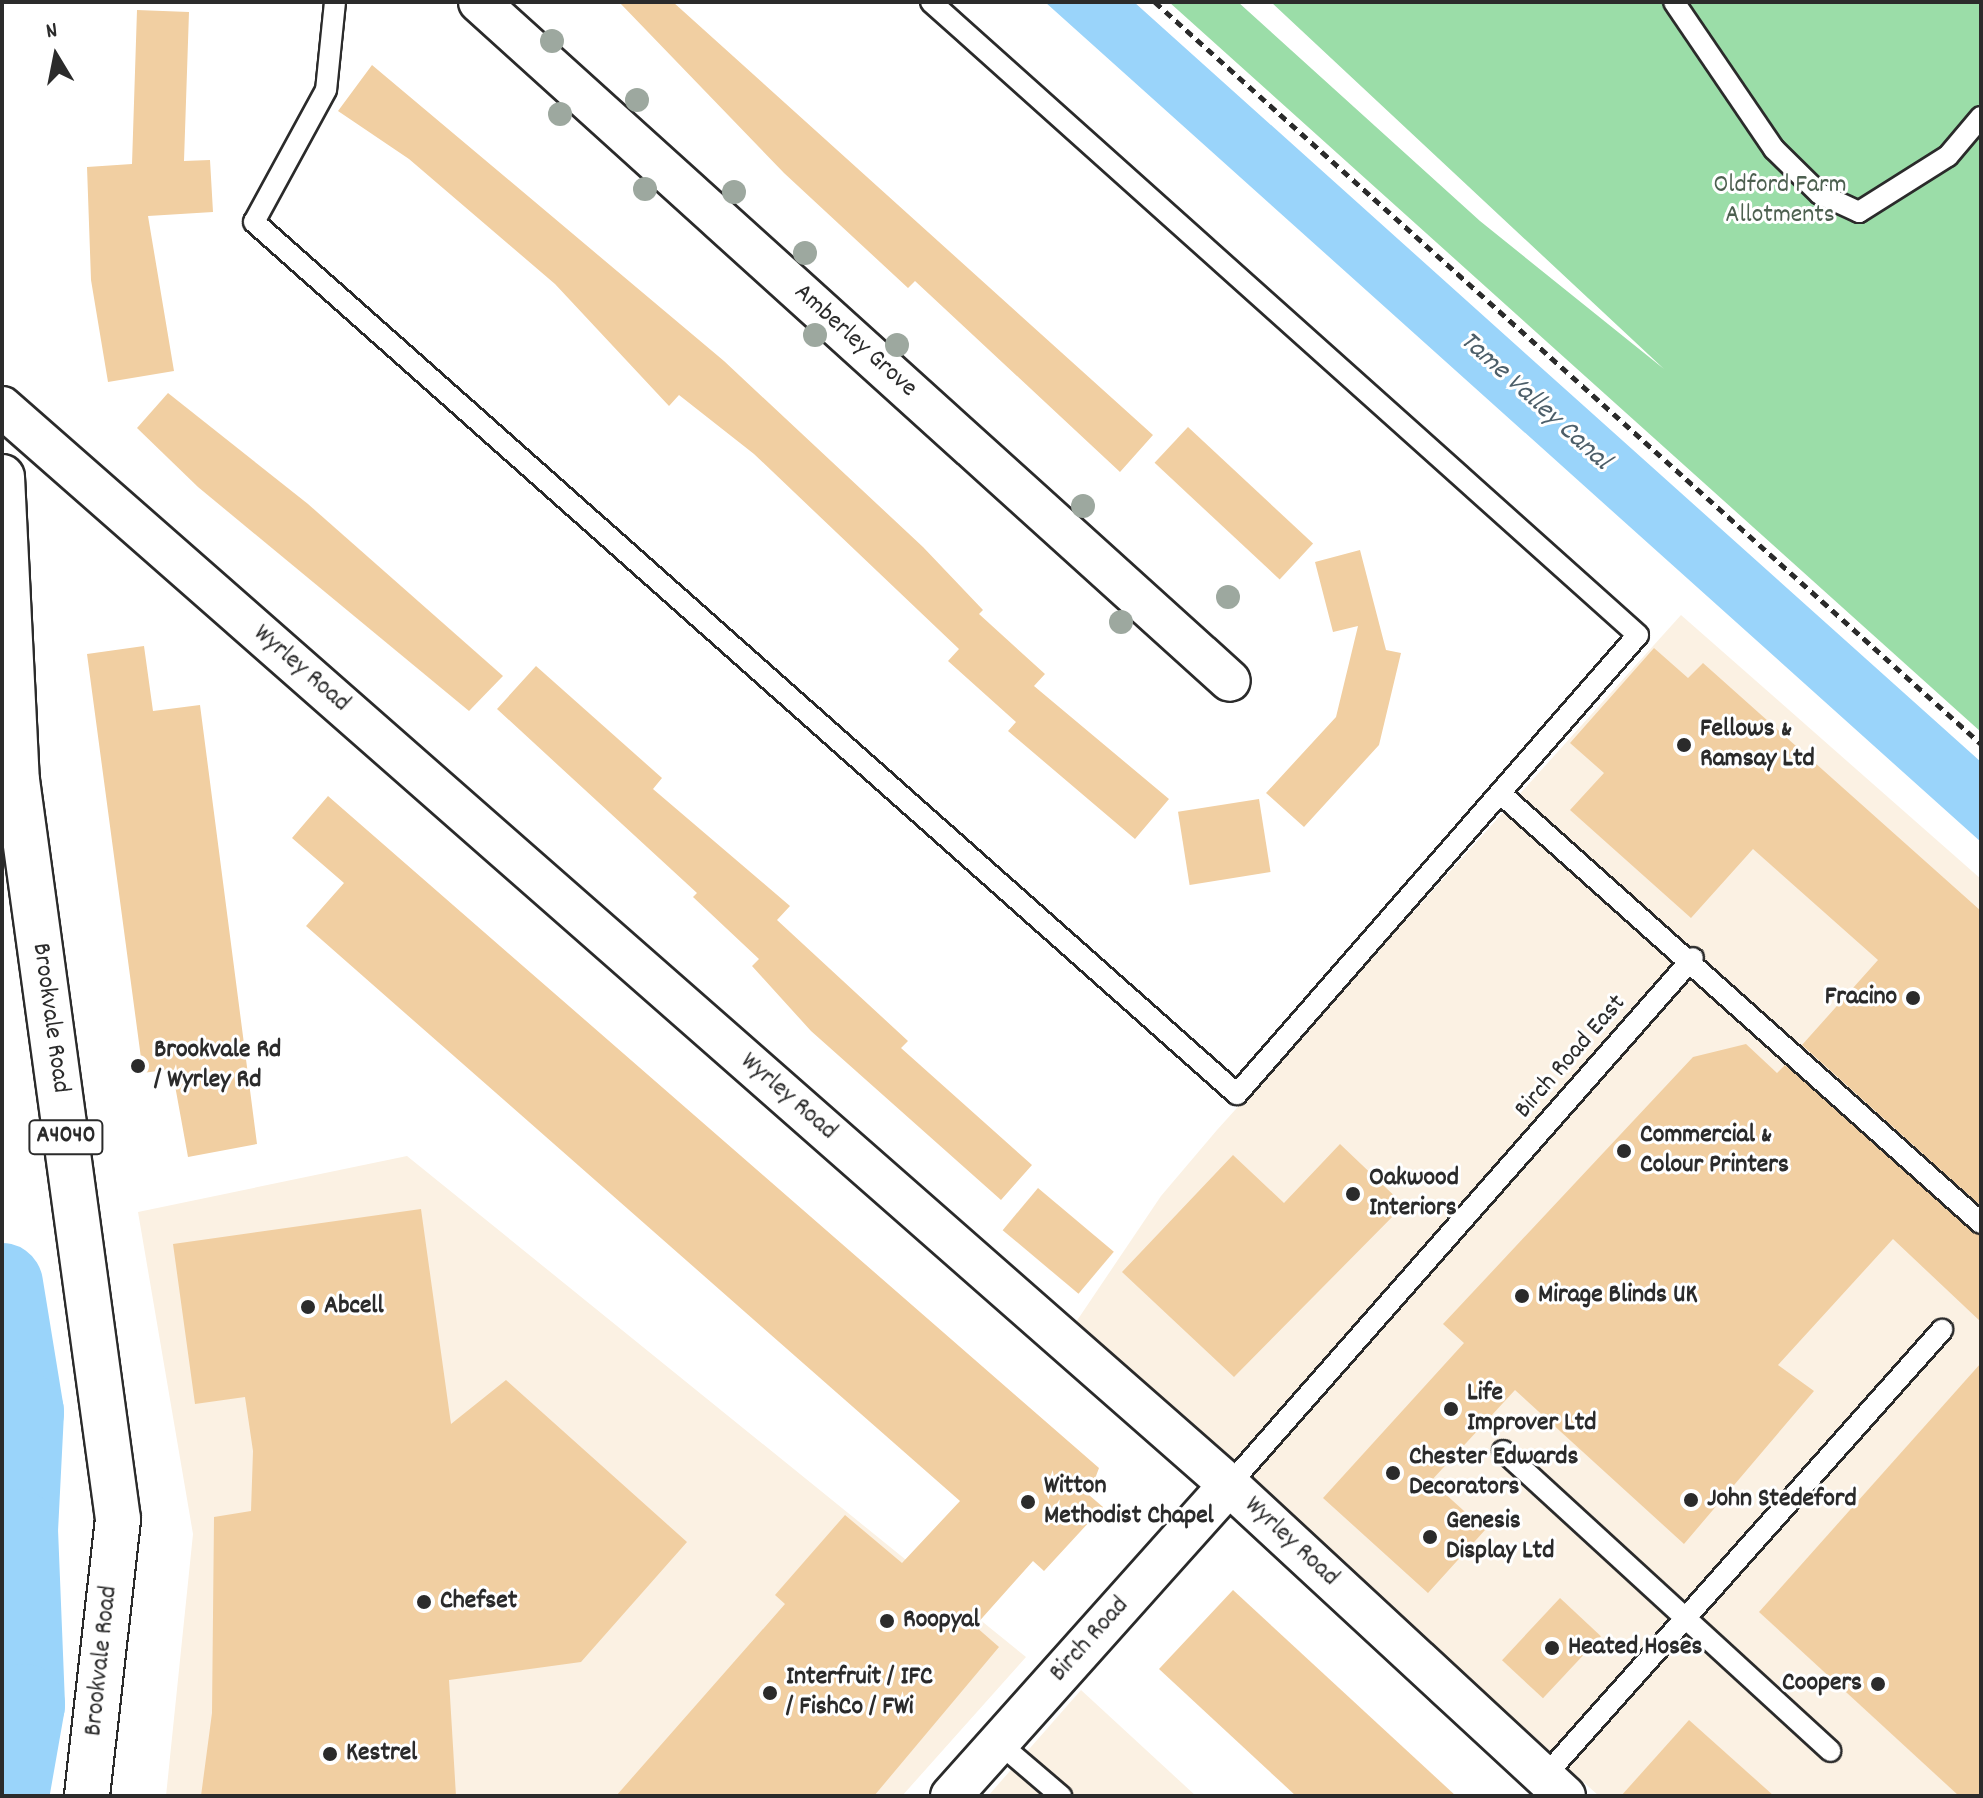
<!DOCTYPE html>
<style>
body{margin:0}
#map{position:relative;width:1983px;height:1798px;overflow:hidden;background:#fff;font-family:Dekko,sans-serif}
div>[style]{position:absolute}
.built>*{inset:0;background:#fbf1e3}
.green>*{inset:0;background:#9bdda8}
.water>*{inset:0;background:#9ad4fa}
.river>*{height:82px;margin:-41px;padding:0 41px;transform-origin:41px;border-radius:41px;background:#9ad4fa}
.building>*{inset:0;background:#f1cfa2;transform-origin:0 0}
.path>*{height:5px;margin-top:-2.5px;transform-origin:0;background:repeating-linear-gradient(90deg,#2b2b2b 0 8px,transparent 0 14px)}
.roads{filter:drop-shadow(2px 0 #2b2b2b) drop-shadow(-2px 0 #2b2b2b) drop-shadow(0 2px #2b2b2b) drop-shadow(0 -2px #2b2b2b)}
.lane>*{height:20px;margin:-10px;padding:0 10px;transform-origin:10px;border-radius:10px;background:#fff}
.street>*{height:40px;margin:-20px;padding:0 20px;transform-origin:20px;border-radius:20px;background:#fff}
.primary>*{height:44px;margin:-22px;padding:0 22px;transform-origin:22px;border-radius:22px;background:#fff}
.trees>*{width:24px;height:24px;margin:-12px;border-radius:50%;background:#9da89f}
.dots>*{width:22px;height:22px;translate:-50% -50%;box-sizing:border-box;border:4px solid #fff;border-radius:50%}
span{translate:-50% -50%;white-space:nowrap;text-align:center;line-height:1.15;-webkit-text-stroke:6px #fff;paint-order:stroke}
.shield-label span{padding:2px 6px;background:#fff;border:2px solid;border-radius:6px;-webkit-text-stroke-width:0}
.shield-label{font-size:24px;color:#2b2b2b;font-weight:700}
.park-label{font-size:26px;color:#4d6050}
.street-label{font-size:26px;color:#2b2b2b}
.poi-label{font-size:26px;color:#2b2b2b;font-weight:700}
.left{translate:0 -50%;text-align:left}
.right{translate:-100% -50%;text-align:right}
.water-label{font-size:28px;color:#4c5e69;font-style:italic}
.frame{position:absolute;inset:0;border:4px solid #2b2b2b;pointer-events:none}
.north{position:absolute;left:16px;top:16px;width:80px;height:80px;-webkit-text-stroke:6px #fff;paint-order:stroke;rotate:350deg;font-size:22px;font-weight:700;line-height:32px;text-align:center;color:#2b2b2b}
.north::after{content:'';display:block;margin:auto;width:28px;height:36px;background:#2b2b2b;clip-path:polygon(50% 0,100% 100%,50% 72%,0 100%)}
</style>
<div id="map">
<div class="built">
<i style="clip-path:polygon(1681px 615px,1981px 879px,1981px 1796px,1599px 1796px,1074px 1325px,1161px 1196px,1217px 1130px)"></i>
<i style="clip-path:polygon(407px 1156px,1026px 1657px,902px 1796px,166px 1796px,193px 1534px,138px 1212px)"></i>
<i style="clip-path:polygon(1081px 1690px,1196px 1796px,988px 1796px)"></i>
</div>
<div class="green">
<i style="clip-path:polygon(1169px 2px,1238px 2px,1480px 221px,1664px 369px,1271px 2px,1981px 2px,1981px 732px)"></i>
</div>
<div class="water">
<i style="clip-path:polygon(1045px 2px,1134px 2px,1584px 406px,1981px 762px,1981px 842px)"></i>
<i style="clip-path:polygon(56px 1548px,30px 1796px,2px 1796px,2px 1565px)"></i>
</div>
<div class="river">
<i style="left:2px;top:1284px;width:130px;rotate:80.7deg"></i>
<i style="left:23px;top:1412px;width:118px;rotate:92.9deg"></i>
<i style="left:17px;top:1530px;width:175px;rotate:87.7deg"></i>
<i style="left:24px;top:1705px;width:92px;rotate:100deg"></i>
</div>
<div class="building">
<i style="clip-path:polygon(619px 2px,673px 2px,1153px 435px,1120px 472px,915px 281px,908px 288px,784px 173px)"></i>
<i style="clip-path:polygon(137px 10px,189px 12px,184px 161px,210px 160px,213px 212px,148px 216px,174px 371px,108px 382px,91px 280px,87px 167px,132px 164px)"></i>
<i style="clip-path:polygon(372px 65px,724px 361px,923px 547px,983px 610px,979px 614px,1045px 674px,1034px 686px,1169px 799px,1135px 839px,1008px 731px,1016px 722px,948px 661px,959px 649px,754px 454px,679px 395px,669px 406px,555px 284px,409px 159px,338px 111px)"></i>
<i style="clip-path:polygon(168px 393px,308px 504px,503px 676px,469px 711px,198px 487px,137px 428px)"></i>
<i style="left:1188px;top:427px;width:171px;height:49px;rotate:43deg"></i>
<i style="clip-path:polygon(1360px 550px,1386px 650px,1401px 653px,1379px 745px,1304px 827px,1266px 793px,1336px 717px,1358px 626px,1333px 632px,1315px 562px)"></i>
<i style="clip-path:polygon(144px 646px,153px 711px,200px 705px,257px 1144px,188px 1157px,172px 1069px,143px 1073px,87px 654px)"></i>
<i style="clip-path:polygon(1654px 648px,1688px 678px,1703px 663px,1981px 911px,1981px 1206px,1802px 1045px,1878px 960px,1753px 849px,1691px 918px,1570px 810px,1604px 773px,1570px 743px)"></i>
<i style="clip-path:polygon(536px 666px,662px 778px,653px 789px,790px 906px,777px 920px,908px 1041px,901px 1048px,1032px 1165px,1001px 1200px,811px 1031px,752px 966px,759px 959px,693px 897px,697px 893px,497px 709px)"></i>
<i style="clip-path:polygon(328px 796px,1099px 1468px,1089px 1495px,1103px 1507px,1044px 1571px,1033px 1561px,975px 1626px,999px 1647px,874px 1796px,616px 1796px,785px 1604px,775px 1595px,845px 1515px,902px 1563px,960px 1501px,306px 926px,344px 883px,292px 838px)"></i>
<i style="left:1259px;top:799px;width:74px;height:82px;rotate:81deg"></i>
<i style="clip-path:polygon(1746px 1044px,1777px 1073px,1785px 1065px,1981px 1236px,1981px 1322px,1893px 1239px,1778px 1365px,1814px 1391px,1684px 1544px,1515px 1390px,1431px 1481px,1485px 1530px,1428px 1593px,1323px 1498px,1464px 1343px,1443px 1324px,1693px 1057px)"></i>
<i style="clip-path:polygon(1340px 1144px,1404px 1205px,1234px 1377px,1122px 1272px,1233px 1155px,1284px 1203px)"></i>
<i style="left:1038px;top:1188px;width:99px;height:55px;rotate:40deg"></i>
<i style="clip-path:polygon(421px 1209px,451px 1424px,506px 1380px,687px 1542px,581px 1662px,449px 1680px,456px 1796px,201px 1796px,212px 1713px,214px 1517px,251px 1511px,253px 1451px,245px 1397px,195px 1404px,173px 1244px)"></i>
<i style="clip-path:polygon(1981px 1363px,1981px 1796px,1959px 1796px,1759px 1612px)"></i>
<i style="clip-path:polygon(1233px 1590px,1456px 1796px,1296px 1796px,1159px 1669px)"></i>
<i style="left:1560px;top:1598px;width:56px;height:85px;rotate:43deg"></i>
<i style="clip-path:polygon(1689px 1720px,1774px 1796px,1621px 1796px)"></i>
</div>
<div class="path">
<i style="left:1155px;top:2px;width:1110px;rotate:41.93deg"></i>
</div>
<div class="roads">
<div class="lane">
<i style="left:335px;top:2px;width:88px;rotate:95.8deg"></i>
<i style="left:326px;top:90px;width:150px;rotate:118.6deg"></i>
<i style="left:254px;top:222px;width:1314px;rotate:41.58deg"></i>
<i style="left:1237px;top:1094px;width:609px;rotate:-48.86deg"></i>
<i style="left:1638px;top:635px;width:949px;rotate:-138.16deg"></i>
<i style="left:1674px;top:2px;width:178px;rotate:55.8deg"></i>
<i style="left:1774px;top:149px;width:64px;rotate:44.4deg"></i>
<i style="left:1820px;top:194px;width:43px;rotate:24.8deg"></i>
<i style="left:1859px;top:212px;width:105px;rotate:-32.2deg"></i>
<i style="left:1948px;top:156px;width:51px;rotate:-49.8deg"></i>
<i style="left:1500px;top:793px;width:645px;rotate:41.8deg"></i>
<i style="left:1503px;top:1451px;width:444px;rotate:42.5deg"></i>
<i style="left:1229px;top:1485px;width:702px;rotate:-48.64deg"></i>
<i style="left:999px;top:1743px;width:82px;rotate:40.5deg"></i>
<i style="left:1544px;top:1777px;width:599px;rotate:-48.32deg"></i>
</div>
<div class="street">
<i style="left:479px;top:2px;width:1012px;rotate:42.12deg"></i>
<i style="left:2px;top:407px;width:1633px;rotate:41.3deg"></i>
<i style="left:1229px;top:1485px;width:458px;rotate:42.8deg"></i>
<i style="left:951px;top:1796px;width:417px;rotate:-48.2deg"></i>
</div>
<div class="primary">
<i style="left:2px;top:477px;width:303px;rotate:87.2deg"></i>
<i style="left:17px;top:780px;width:746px;rotate:82.22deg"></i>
<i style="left:118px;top:1519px;width:279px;rotate:96.4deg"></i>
</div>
</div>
<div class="trees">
<i style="left:552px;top:41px"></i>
<i style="left:637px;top:100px"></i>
<i style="left:560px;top:114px"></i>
<i style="left:645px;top:189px"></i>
<i style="left:734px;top:192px"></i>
<i style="left:805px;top:253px"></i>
<i style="left:815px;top:335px"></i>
<i style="left:897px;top:345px"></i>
<i style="left:1083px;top:506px"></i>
<i style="left:1228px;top:597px"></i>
<i style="left:1121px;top:622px"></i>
</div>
<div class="dots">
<i style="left:1684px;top:745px;background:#2b2b2b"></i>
<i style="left:1913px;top:998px;background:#2b2b2b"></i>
<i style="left:138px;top:1066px;background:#2b2b2b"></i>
<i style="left:1624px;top:1151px;background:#2b2b2b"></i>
<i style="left:1353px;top:1194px;background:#2b2b2b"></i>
<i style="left:1522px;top:1296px;background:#2b2b2b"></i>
<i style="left:308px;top:1307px;background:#2b2b2b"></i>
<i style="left:1451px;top:1409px;background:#2b2b2b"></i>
<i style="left:1393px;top:1473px;background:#2b2b2b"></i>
<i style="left:1691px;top:1500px;background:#2b2b2b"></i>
<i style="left:1028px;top:1502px;background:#2b2b2b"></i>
<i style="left:1430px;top:1537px;background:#2b2b2b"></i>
<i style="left:424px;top:1602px;background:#2b2b2b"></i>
<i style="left:887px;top:1621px;background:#2b2b2b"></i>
<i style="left:1552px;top:1648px;background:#2b2b2b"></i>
<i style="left:1878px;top:1684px;background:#2b2b2b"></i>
<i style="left:770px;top:1693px;background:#2b2b2b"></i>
<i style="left:330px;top:1754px;background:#2b2b2b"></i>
</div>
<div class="shield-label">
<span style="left:66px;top:1137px">A4040</span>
</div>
<div class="park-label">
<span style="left:1780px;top:201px">Oldford Farm<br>Allotments</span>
</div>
<div class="street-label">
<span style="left:855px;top:341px;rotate:42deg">Amberley Grove</span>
<span style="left:301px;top:669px;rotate:41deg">Wyrley Road</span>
<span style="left:50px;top:1018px;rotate:82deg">Brookvale Road</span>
<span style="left:1571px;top:1057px;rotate:-49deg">Birch Road East</span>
<span style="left:788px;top:1097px;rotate:41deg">Wyrley Road</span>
<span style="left:1291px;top:1542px;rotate:43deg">Wyrley Road</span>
<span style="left:1090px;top:1640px;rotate:-48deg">Birch Road</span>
<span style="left:102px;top:1661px;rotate:-84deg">Brookvale Road</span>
</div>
<div class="poi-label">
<span class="left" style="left:1700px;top:745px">Fellows &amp;<br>Ramsay Ltd</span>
<span class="right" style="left:1897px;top:998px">Fracino</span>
<span class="left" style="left:154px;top:1066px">Brookvale Rd<br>/ Wyrley Rd</span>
<span class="left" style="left:1640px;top:1151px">Commercial &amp;<br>Colour Printers</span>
<span class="left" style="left:1369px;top:1194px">Oakwood<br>Interiors</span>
<span class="left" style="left:1538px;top:1296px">Mirage Blinds UK</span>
<span class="left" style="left:324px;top:1307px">Abcell</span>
<span class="left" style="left:1467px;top:1409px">Life<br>Improver Ltd</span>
<span class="left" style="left:1409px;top:1473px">Chester Edwards<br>Decorators</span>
<span class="left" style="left:1044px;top:1502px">Witton<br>Methodist Chapel</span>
<span class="left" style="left:1707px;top:1500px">John Stedeford</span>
<span class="left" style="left:1446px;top:1537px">Genesis<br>Display Ltd</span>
<span class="left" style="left:440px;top:1602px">Chefset</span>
<span class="left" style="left:903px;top:1621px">Roopyal</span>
<span class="left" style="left:1568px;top:1648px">Heated Hoses</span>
<span class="left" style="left:786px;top:1693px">Interfruit / IFC<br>/ FishCo / FWi</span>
<span class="right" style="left:1862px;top:1684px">Coopers</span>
<span class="left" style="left:346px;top:1754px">Kestrel</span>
</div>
<div class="water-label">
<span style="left:1534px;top:402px;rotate:42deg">Tame Valley Canal</span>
</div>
<div class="frame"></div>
<div class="north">N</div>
</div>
